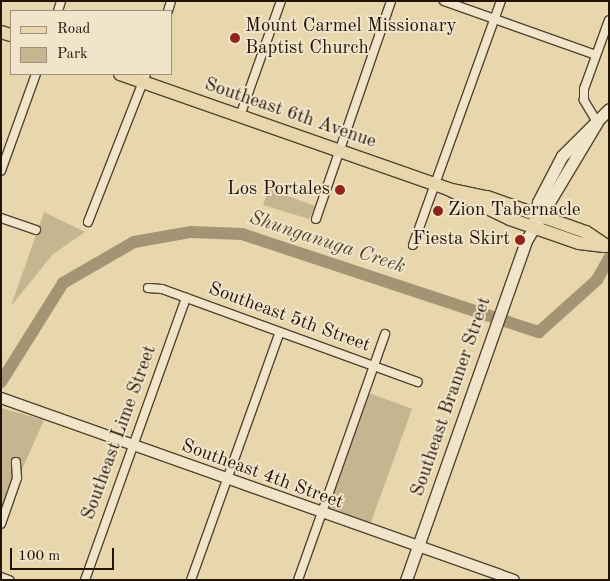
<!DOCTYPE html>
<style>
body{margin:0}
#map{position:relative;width:610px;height:581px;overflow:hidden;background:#e8d6ad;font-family:"Old Standard TT",serif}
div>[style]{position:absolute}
.green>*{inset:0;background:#c6b591;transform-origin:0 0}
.river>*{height:12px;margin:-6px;padding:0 6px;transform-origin:6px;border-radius:6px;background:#a49474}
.roads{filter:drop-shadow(1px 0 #534430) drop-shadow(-1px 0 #534430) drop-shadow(0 1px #534430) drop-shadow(0 -1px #534430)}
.minor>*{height:8px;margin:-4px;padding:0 4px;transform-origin:4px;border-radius:4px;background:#f0e4ca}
.tertiary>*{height:10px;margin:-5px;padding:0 5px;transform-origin:5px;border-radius:5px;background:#f0e4ca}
.secondary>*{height:11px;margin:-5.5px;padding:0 5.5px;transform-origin:5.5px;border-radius:5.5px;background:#f0e4ca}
.primary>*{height:12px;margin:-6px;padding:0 6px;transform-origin:6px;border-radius:6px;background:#e8d6ad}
.dots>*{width:14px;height:14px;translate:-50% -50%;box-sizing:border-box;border:2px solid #f0e4ca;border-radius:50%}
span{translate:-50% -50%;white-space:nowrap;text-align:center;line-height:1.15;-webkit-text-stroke:4px #f0e4ca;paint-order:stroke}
.poi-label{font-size:19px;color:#211306}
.left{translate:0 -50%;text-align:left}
.right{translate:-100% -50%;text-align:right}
.street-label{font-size:19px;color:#211306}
.water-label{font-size:20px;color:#554732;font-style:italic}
.frame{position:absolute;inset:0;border:2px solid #211306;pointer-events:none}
.legend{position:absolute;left:10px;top:10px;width:162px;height:65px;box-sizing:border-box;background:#f0e4ca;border:1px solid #9d907c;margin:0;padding:6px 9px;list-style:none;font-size:15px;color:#211306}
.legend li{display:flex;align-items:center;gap:10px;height:25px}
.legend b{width:25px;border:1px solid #9d907c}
.scale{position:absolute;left:10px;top:548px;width:104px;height:22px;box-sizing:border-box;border:2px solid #211306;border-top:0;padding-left:6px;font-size:15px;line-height:18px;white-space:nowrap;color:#211306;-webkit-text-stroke:4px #f0e4ca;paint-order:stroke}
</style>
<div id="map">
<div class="green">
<i style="clip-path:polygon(269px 189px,315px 206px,309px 219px,263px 205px)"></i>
<i style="clip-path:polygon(44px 212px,85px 232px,53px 254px,11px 306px)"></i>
<i style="left:369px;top:393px;width:46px;height:123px;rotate:20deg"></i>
<i style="clip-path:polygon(1px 408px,44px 420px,1px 517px)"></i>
</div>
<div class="river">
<i style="left:1px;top:382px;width:117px;rotate:-57.9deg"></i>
<i style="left:63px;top:283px;width:82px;rotate:-30deg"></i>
<i style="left:134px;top:242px;width:58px;rotate:-10deg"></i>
<i style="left:191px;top:232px;width:51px;rotate:2.2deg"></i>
<i style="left:242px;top:234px;width:313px;rotate:18.3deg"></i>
<i style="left:539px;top:332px;width:78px;rotate:-41.9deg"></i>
<i style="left:597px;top:280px;width:25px;rotate:-61deg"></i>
</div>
<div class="roads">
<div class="minor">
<i style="left:444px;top:1px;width:161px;rotate:19.6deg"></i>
<i style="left:58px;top:11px;width:10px;rotate:-73deg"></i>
<i style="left:168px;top:11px;width:10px;rotate:-73deg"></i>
<i style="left:240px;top:116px;width:122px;rotate:-70.4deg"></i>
<i style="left:597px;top:122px;width:26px;rotate:-121deg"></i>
<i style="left:584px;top:100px;width:11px;rotate:-90deg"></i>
<i style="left:584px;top:89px;width:73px;rotate:-70.1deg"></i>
<i style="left:1px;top:171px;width:103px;rotate:-70.2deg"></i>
<i style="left:1px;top:218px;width:37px;rotate:19deg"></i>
<i style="left:316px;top:219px;width:231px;rotate:-71deg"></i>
<i style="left:88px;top:222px;width:159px;rotate:-68.6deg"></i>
<i style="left:413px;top:245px;width:259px;rotate:-70.2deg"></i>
<i style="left:148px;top:288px;width:14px;rotate:4deg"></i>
<i style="left:162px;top:289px;width:272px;rotate:20deg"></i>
<i style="left:1px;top:524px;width:49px;rotate:-70.8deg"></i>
<i style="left:17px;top:478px;width:16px;rotate:-94deg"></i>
<i style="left:1px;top:577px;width:9px;rotate:21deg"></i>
<i style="left:85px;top:580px;width:300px;rotate:-70.3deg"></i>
<i style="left:191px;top:580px;width:263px;rotate:-70.3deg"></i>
<i style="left:298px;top:580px;width:261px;rotate:-70.5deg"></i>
</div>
<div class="tertiary">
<i style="left:1px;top:398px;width:544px;rotate:19.53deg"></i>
</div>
<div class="secondary">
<i style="left:534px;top:223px;width:21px;rotate:-79deg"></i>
<i style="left:538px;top:202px;width:52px;rotate:-62.4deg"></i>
<i style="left:562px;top:156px;width:66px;rotate:-45deg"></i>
<i style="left:406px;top:580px;width:362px;rotate:-70.5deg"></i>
<i style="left:527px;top:239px;width:136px;rotate:-59.1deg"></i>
</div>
<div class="primary">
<i style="left:1px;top:32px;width:10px;rotate:17deg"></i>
<i style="left:120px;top:74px;width:348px;rotate:19.3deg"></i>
<i style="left:448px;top:189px;width:40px;rotate:12deg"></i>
<i style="left:487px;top:197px;width:105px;rotate:19.5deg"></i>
<i style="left:586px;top:232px;width:25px;rotate:34deg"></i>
<i style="left:448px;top:189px;width:69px;rotate:25.8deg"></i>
<i style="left:510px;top:219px;width:73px;rotate:19.2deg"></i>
<i style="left:579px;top:243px;width:25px;rotate:7deg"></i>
</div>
</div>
<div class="dots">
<i style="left:235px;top:38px;background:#8f2418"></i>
<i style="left:340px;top:190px;background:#8f2418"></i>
<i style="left:438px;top:211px;background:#8f2418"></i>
<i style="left:520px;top:240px;background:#8f2418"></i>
</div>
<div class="poi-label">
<span class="left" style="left:245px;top:38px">Mount Carmel Missionary<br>Baptist Church</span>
<span class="right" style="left:330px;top:190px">Los Portales</span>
<span class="left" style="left:448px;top:211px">Zion Tabernacle</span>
<span class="right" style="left:510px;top:240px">Fiesta Skirt</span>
</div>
<div class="street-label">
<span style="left:290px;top:114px;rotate:19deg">Southeast 6th Avenue</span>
<span style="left:289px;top:318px;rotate:20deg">Southeast 5th Street</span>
<span style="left:452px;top:397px;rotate:-71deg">Southeast Branner Street</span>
<span style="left:120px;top:433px;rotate:-70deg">Southeast Lime Street</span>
<span style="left:262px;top:475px;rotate:20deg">Southeast 4th Street</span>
</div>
<div class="water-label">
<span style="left:327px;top:243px;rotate:18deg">Shunganuga Creek</span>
</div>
<div class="frame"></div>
<ul class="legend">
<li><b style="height:6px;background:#e8d6ad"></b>Road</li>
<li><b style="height:14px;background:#c6b591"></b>Park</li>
</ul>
<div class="scale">100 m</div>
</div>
